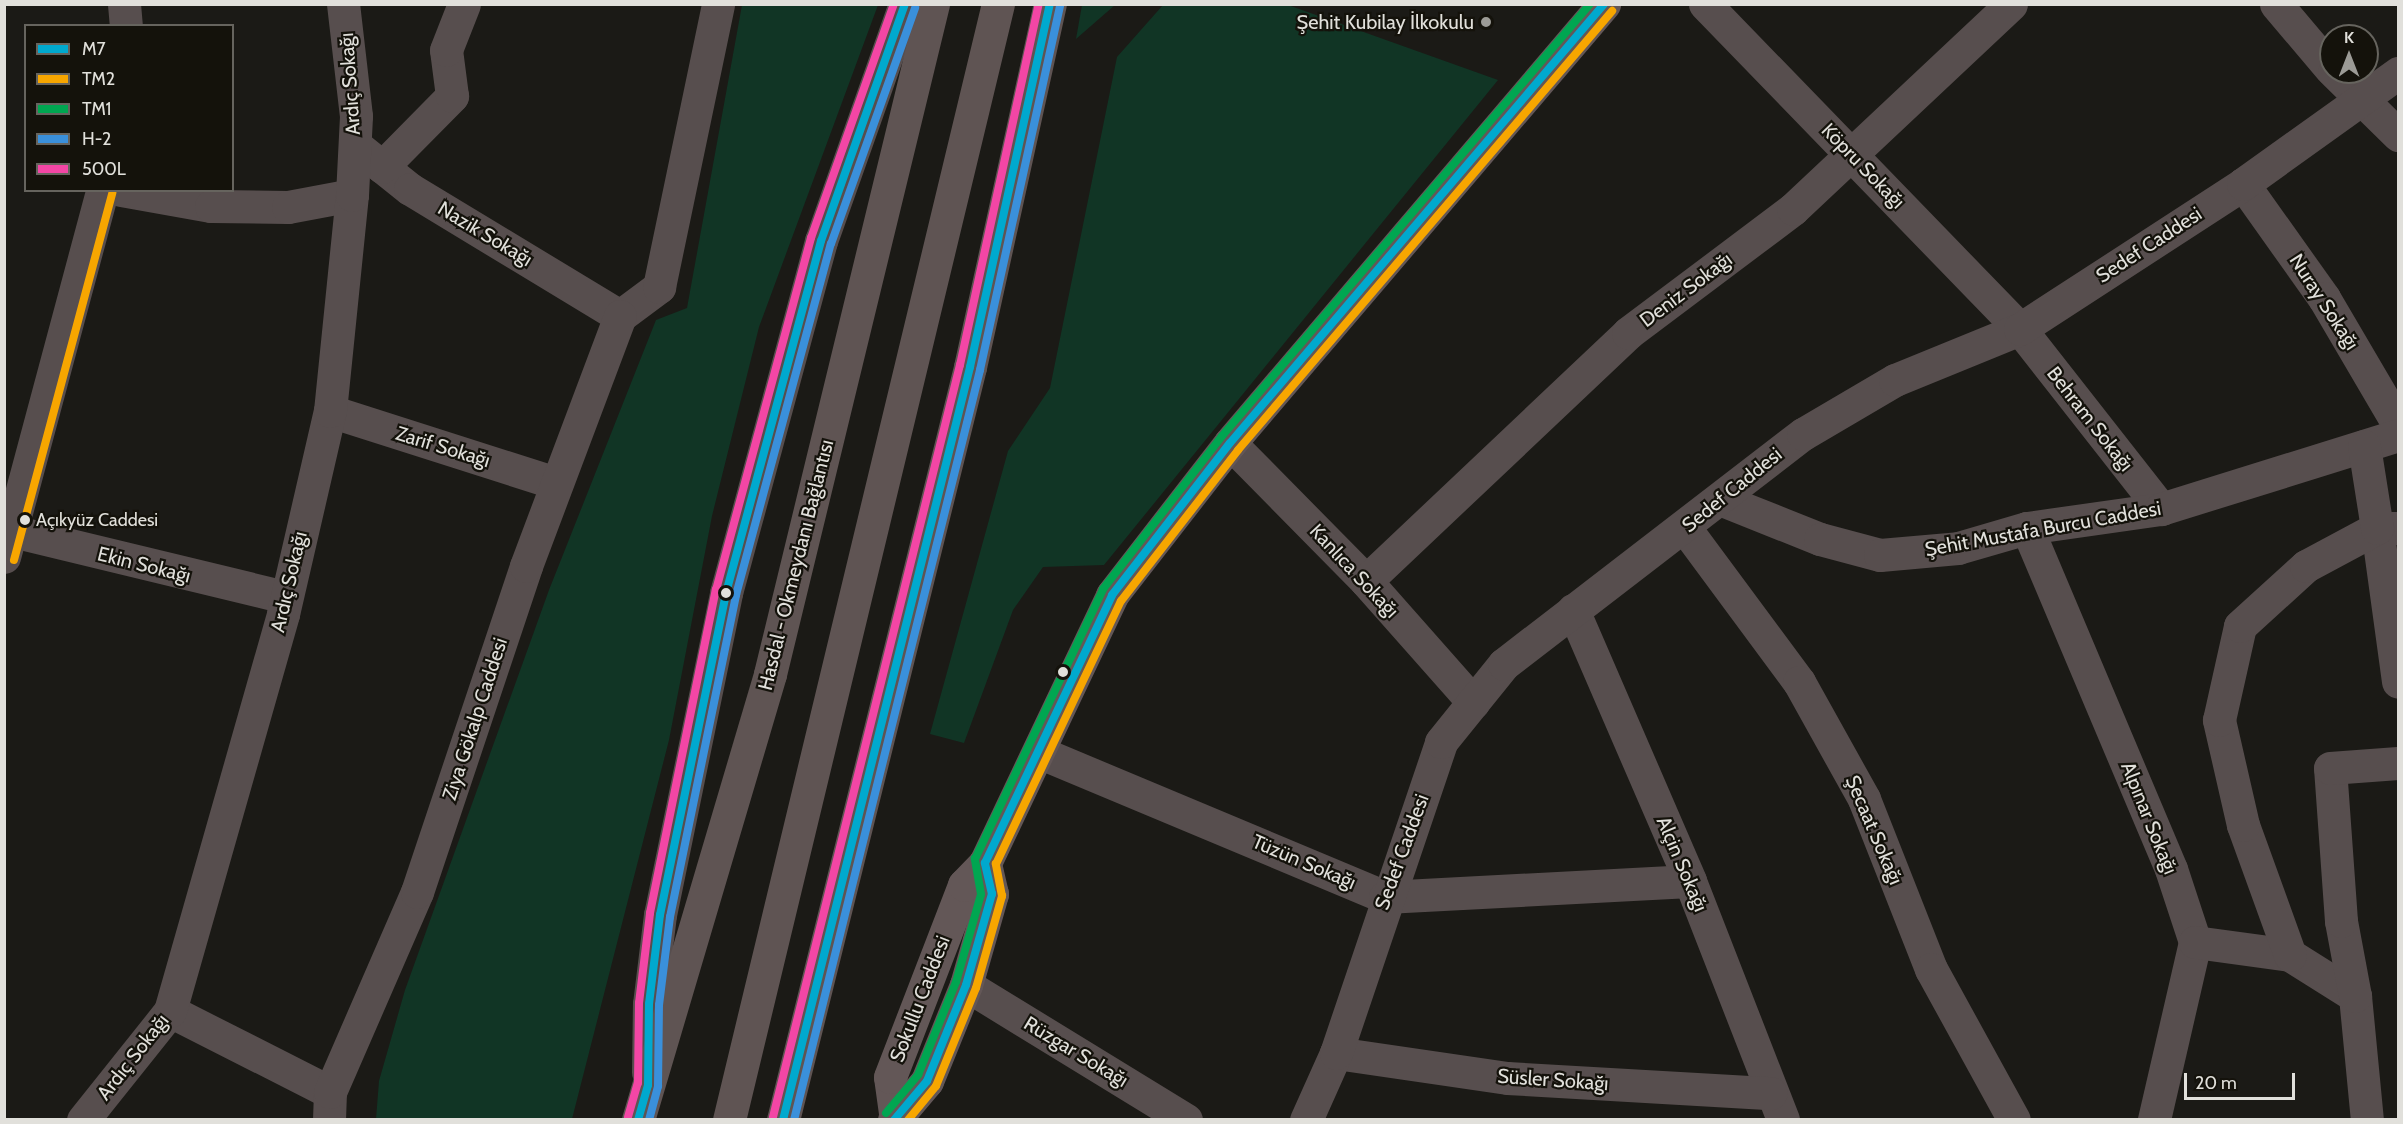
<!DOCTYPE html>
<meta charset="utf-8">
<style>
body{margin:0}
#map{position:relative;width:2403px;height:1124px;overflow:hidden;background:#1b1a16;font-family:Cabin,sans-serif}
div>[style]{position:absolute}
.green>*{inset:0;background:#113525}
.minor>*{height:33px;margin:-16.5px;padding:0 16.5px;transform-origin:16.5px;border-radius:16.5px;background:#574e4e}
.major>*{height:33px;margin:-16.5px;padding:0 16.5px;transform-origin:16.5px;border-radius:16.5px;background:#635757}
.highway>*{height:33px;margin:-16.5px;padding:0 16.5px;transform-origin:16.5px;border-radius:16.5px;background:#5f5453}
.bus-1>*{height:8px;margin:-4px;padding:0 4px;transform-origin:4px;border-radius:4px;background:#00a9ce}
.bus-2>*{height:8px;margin:-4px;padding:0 4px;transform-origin:4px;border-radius:4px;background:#f7a600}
.bus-3>*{height:8px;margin:-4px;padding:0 4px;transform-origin:4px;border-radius:4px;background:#00a651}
.bus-4>*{height:8px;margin:-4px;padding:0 4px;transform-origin:4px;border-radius:4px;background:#3a90db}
.bus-5>*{height:8px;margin:-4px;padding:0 4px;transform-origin:4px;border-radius:4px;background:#f346a5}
.dots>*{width:16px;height:16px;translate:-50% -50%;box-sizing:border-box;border:3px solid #14120b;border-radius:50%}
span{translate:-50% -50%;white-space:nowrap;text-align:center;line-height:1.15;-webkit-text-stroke:4.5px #14120b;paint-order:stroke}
.bus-label{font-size:18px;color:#e1e0db}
.left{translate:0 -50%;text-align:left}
.poi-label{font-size:20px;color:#e1e0db}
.right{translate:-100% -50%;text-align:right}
.street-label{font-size:20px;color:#e1e0db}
.frame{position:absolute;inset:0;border:6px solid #e1e0db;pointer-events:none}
.legend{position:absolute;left:24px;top:24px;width:210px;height:168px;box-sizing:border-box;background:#14120b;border:2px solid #66645e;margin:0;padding:8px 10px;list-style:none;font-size:18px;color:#e1e0db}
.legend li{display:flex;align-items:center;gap:12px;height:30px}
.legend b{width:30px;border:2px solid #66645e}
.north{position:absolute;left:2319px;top:24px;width:60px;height:60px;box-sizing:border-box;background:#14120b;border:2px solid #66645e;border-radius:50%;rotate:0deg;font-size:16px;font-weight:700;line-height:24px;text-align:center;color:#e1e0db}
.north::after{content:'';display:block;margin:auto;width:21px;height:27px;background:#9c9b96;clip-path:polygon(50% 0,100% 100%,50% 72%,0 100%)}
.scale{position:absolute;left:2184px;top:1073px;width:111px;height:27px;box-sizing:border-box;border:3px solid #e1e0db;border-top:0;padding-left:8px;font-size:18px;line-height:21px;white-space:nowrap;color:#e1e0db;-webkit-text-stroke:4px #14120b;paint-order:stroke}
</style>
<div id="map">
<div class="green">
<i style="clip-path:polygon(742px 5px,878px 5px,759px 327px,712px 516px,669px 740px,572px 1119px,376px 1119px,379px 1081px,405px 990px,549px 590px,656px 320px,687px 308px)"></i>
<i style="clip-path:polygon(1082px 5px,1115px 5px,1076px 39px)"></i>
<i style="clip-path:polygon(1163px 5px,1288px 5px,1498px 80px,1104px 565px,1043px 567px,1013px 610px,964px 743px,930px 734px,1008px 451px,1050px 388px,1117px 57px)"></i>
</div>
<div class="minor">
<i style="left:124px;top:4px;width:22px;rotate:85deg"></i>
<i style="left:1705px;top:4px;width:453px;rotate:45.9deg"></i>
<i style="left:2020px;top:329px;width:229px;rotate:51.9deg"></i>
<i style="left:2276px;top:4px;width:85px;rotate:49.8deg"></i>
<i style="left:2334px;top:72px;width:90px;rotate:44.5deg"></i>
<i style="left:355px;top:145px;width:70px;rotate:38.7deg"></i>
<i style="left:410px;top:189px;width:245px;rotate:31.2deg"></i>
<i style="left:382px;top:167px;width:100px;rotate:-45.4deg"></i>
<i style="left:452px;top:96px;width:46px;rotate:-97.4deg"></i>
<i style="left:446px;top:50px;width:49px;rotate:-68.6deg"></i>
<i style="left:2243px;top:184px;width:140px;rotate:54.6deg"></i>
<i style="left:2324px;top:298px;width:146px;rotate:59.6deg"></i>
<i style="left:121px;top:190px;width:91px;rotate:10.1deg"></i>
<i style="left:211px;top:206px;width:77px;rotate:0.7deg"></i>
<i style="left:288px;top:207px;width:65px;rotate:-10.6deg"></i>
<i style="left:620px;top:316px;width:49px;rotate:-36.6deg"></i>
<i style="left:659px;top:287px;width:289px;rotate:-78.2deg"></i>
<i style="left:330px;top:411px;width:237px;rotate:17.7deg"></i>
<i style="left:1230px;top:443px;width:194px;rotate:45.4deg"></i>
<i style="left:1366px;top:581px;width:162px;rotate:48.5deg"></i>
<i style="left:1722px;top:500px;width:105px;rotate:21.7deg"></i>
<i style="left:1820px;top:539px;width:62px;rotate:14.9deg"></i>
<i style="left:1880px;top:555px;width:78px;rotate:-5.1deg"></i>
<i style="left:1958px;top:548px;width:72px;rotate:-16.2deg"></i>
<i style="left:2027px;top:528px;width:135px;rotate:-8.1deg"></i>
<i style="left:2161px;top:509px;width:248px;rotate:-17.3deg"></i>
<i style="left:1685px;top:528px;width:192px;rotate:53.5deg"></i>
<i style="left:1799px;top:682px;width:134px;rotate:60.9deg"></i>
<i style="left:1864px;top:799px;width:183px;rotate:68.5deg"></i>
<i style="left:1931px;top:969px;width:172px;rotate:61.2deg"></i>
<i style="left:2027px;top:528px;width:370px;rotate:67.1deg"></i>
<i style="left:2171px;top:869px;width:77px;rotate:71.8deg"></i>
<i style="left:2195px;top:942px;width:183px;rotate:103deg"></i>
<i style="left:2398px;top:528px;width:21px;rotate:180deg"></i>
<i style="left:2377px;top:528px;width:155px;rotate:82.2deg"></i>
<i style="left:4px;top:529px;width:289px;rotate:13.6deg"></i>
<i style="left:4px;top:557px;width:380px;rotate:-75deg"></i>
<i style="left:1366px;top:581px;width:361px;rotate:-43.4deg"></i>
<i style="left:1628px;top:333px;width:206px;rotate:-36.9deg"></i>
<i style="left:1793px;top:209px;width:299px;rotate:-43.2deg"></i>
<i style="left:1573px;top:610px;width:295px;rotate:66.6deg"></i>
<i style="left:1690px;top:881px;width:256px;rotate:68.7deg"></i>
<i style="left:1041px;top:753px;width:373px;rotate:22.7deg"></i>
<i style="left:1385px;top:897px;width:305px;rotate:-3deg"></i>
<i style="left:2195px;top:942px;width:96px;rotate:7.8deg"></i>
<i style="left:2290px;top:955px;width:77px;rotate:32.2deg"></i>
<i style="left:2355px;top:996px;width:125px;rotate:84.5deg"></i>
<i style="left:2290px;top:955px;width:138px;rotate:-109.9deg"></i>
<i style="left:2243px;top:825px;width:108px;rotate:-102.9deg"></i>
<i style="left:2219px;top:720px;width:96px;rotate:-77.4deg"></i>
<i style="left:2240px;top:626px;width:89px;rotate:-42.3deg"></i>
<i style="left:2306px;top:566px;width:81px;rotate:-28.2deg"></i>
<i style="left:2377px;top:528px;width:83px;rotate:-99deg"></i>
<i style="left:966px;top:985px;width:258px;rotate:31.5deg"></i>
<i style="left:2355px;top:996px;width:76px;rotate:-100.6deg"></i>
<i style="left:2341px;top:921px;width:153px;rotate:-94.1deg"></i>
<i style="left:2330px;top:768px;width:68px;rotate:-4.2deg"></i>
<i style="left:170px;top:1011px;width:179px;rotate:26.9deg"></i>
<i style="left:1336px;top:1053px;width:173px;rotate:8.3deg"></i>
<i style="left:1507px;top:1078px;width:264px;rotate:3.3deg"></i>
<i style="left:648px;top:1072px;width:68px;rotate:-89.2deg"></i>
<i style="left:649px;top:1004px;width:90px;rotate:-83deg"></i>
<i style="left:660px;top:915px;width:329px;rotate:-78.4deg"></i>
<i style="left:726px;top:593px;width:365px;rotate:-74.9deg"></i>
<i style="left:821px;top:241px;width:251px;rotate:-70.5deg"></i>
<i style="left:83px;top:1120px;width:139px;rotate:-51.4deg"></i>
<i style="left:170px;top:1011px;width:413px;rotate:-74.1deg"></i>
<i style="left:283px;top:614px;width:208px;rotate:-77deg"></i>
<i style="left:330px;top:411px;width:217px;rotate:-84.2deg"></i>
<i style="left:352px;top:195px;width:79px;rotate:-87.1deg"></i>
<i style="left:356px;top:116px;width:113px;rotate:-96.6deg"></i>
<i style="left:329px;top:1120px;width:28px;rotate:-88deg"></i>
<i style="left:330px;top:1092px;width:218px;rotate:-66.5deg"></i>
<i style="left:417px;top:892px;width:344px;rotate:-71.5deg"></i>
<i style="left:526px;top:566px;width:267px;rotate:-69.4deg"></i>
<i style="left:1306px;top:1120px;width:73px;rotate:-65.9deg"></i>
<i style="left:1336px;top:1053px;width:328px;rotate:-71.3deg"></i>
<i style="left:1441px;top:742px;width:100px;rotate:-51.1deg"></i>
<i style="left:1504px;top:664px;width:377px;rotate:-37.6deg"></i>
<i style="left:1803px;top:434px;width:107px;rotate:-30.4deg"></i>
<i style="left:1895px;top:380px;width:135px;rotate:-22.2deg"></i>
<i style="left:2020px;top:329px;width:266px;rotate:-33deg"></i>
<i style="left:2243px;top:184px;width:191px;rotate:-35.6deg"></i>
</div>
<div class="major">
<i style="left:894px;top:1120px;width:51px;rotate:-49.8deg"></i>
<i style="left:927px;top:1081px;width:104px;rotate:-67.9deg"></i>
<i style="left:966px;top:985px;width:95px;rotate:-74.1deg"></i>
<i style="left:992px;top:894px;width:32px;rotate:-103deg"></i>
<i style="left:896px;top:1120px;width:43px;rotate:-97.9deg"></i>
<i style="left:890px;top:1077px;width:206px;rotate:-68.9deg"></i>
<i style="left:964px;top:885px;width:30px;rotate:-46deg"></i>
<i style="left:985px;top:863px;width:297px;rotate:-64.6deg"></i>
<i style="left:1112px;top:595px;width:192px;rotate:-52.2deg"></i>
<i style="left:1230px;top:443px;width:577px;rotate:-49.57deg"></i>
</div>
<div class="highway">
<i style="left:638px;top:1120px;width:465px;rotate:-73.5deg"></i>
<i style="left:770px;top:674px;width:690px;rotate:-76.33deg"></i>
<i style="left:729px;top:1120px;width:1148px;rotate:-76.45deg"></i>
<i style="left:783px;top:1120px;width:776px;rotate:-76.05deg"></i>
<i style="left:970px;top:367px;width:372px;rotate:-77.6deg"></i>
</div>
<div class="bus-1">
<i style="left:638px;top:1120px;width:36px;rotate:-74deg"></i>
<i style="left:648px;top:1085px;width:81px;rotate:-89.3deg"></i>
<i style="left:649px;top:1004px;width:90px;rotate:-83deg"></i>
<i style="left:660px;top:915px;width:329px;rotate:-78.4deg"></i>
<i style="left:726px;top:593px;width:365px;rotate:-74.9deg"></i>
<i style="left:821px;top:241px;width:251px;rotate:-70.5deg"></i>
<i style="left:783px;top:1120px;width:776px;rotate:-76.05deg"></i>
<i style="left:970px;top:367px;width:372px;rotate:-77.6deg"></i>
<i style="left:894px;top:1120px;width:51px;rotate:-49.8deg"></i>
<i style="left:927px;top:1081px;width:104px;rotate:-67.9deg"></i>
<i style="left:966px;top:985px;width:95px;rotate:-74.1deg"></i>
<i style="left:992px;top:894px;width:32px;rotate:-103deg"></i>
<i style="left:985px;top:863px;width:297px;rotate:-64.6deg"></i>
<i style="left:1112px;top:595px;width:192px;rotate:-52.2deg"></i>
<i style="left:1230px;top:443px;width:577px;rotate:-49.57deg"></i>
</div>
<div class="bus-2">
<i style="left:14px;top:560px;width:380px;rotate:-75deg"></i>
<i style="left:908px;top:1120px;width:44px;rotate:-50.5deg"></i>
<i style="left:936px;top:1086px;width:106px;rotate:-67.8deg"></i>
<i style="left:976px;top:988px;width:96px;rotate:-74.2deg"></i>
<i style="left:1002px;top:896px;width:33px;rotate:-101deg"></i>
<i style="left:996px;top:864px;width:291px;rotate:-64.6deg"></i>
<i style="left:1121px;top:601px;width:191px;rotate:-52.2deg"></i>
<i style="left:1238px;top:450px;width:577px;rotate:-49.57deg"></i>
</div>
<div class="bus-3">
<i style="left:886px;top:1113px;width:50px;rotate:-49.9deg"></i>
<i style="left:918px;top:1075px;width:100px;rotate:-67.8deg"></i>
<i style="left:956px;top:982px;width:91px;rotate:-74.1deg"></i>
<i style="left:981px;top:894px;width:36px;rotate:-100deg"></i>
<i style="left:975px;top:859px;width:299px;rotate:-64.6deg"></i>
<i style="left:1103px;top:589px;width:194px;rotate:-52.1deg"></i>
<i style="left:1222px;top:436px;width:567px;rotate:-49.57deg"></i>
</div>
<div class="bus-4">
<i style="left:649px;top:1120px;width:35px;rotate:-75deg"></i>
<i style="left:658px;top:1086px;width:81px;rotate:-89.3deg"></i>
<i style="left:659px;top:1005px;width:89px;rotate:-82.9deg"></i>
<i style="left:670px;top:917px;width:329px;rotate:-78.4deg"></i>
<i style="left:736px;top:595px;width:364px;rotate:-74.9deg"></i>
<i style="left:831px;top:244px;width:251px;rotate:-70.4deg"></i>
<i style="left:794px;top:1120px;width:773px;rotate:-76.07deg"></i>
<i style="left:980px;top:370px;width:373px;rotate:-77.6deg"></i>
</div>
<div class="bus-5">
<i style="left:628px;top:1117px;width:35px;rotate:-74deg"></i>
<i style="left:638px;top:1083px;width:80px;rotate:-89.3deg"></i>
<i style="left:639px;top:1003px;width:91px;rotate:-83deg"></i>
<i style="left:650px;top:913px;width:330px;rotate:-78.5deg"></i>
<i style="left:716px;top:590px;width:365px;rotate:-74.9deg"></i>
<i style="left:811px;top:238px;width:248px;rotate:-70.5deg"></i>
<i style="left:773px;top:1117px;width:775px;rotate:-76.04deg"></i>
<i style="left:960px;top:365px;width:370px;rotate:-77.7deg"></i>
</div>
<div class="dots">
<i style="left:1486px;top:22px;background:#9c9b96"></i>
<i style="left:25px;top:520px;background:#e1e0db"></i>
<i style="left:726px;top:593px;background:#e1e0db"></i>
<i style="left:1063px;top:672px;background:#e1e0db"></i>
</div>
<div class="bus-label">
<span class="left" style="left:36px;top:520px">Açıkyüz Caddesi</span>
</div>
<div class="poi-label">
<span class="right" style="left:1474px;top:22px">Şehit Kubilay İlkokulu</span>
</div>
<div class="street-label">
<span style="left:350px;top:84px;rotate:-94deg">Ardıç Sokağı</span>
<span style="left:1863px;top:166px;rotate:46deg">Köpru Sokağı</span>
<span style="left:485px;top:234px;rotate:31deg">Nazik Sokağı</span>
<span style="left:2149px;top:245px;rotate:-33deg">Sedef Caddesi</span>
<span style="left:1686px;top:290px;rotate:-37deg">Deniz Sokağı</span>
<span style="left:2324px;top:302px;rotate:57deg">Nuray Sokağı</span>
<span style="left:2090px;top:419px;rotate:52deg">Behram Sokağı</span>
<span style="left:443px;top:447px;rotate:17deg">Zarif Sokağı</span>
<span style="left:1732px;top:490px;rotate:-39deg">Sedef Caddesi</span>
<span style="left:2043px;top:529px;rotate:-10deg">Şehit Mustafa Burcu Caddesi</span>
<span style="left:144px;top:565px;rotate:14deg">Ekin Sokağı</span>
<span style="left:796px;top:565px;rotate:-76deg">Hasdal - Okmeydanı Bağlantısı</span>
<span style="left:1354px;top:571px;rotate:47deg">Kanlıca Sokağı</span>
<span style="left:289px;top:582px;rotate:-77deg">Ardıç Sokağı</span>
<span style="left:475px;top:719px;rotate:-72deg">Ziya Gökalp Caddesi</span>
<span style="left:2149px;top:818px;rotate:68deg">Alpınar Sokağı</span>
<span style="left:1874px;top:830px;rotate:67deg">Şecaat Sokağı</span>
<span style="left:1402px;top:852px;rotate:-70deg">Sedef Caddesi</span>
<span style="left:1304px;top:862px;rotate:23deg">Tüzün Sokağı</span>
<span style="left:1682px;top:864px;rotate:67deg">Alçin Sokağı</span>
<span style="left:920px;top:999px;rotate:-69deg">Sokullu Caddesi</span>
<span style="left:1076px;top:1052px;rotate:31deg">Rüzgar Sokağı</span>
<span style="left:133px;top:1057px;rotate:-52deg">Ardıç Sokağı</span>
<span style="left:1553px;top:1080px;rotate:4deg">Süsler Sokağı</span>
</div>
<div class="frame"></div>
<ul class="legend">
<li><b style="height:8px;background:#00a9ce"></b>M7</li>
<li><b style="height:8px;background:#f7a600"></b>TM2</li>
<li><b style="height:8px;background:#00a651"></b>TM1</li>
<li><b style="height:8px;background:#3a90db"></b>H-2</li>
<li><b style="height:8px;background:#f346a5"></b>500L</li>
</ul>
<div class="north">K</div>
<div class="scale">20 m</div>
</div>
